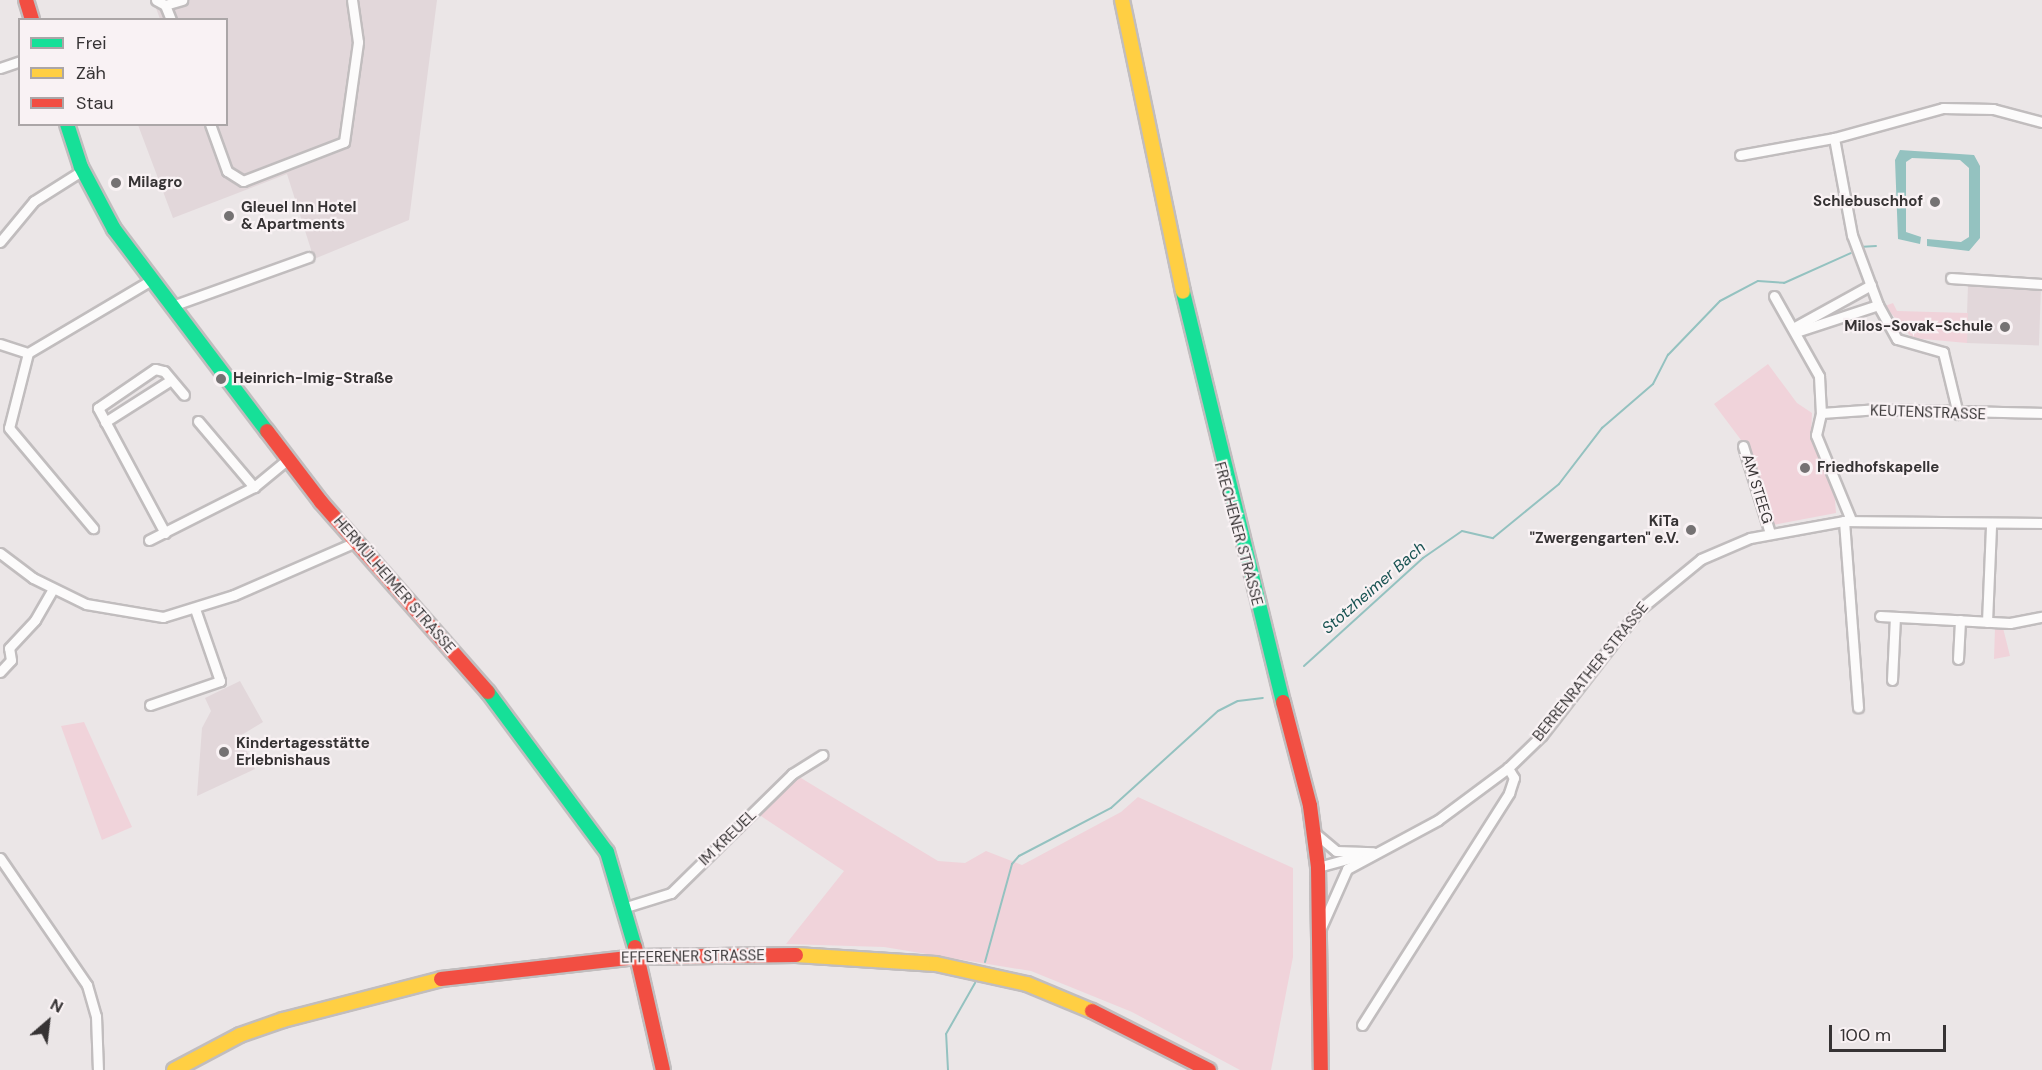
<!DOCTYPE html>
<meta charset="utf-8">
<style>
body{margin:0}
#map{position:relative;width:2042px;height:1070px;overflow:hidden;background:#ebe6e7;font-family:"DM Sans",sans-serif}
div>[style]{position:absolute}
.built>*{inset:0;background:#e2d7da;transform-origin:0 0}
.green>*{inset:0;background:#f0d3da}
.water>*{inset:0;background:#94c2c0}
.stream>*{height:2px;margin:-1px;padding:0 1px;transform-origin:1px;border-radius:1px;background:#94c2c0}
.roads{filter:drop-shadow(2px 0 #c1bdbe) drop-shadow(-2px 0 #c1bdbe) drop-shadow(0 2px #c1bdbe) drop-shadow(0 -2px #c1bdbe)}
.street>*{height:9px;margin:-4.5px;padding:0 4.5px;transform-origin:4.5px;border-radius:4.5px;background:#fcfbfb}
.fast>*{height:14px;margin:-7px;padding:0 7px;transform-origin:7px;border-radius:7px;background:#16e098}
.slow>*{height:14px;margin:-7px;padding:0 7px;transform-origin:7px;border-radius:7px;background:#ffcf43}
.jam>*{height:14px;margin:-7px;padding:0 7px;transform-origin:7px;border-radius:7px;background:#f24e42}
.dots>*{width:16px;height:16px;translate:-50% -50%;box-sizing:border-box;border:3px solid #f9f2f4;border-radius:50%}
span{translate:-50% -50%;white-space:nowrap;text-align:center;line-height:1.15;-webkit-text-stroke:4.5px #f9f2f4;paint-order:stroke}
.poi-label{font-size:15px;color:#363334;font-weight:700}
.left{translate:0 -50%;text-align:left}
.right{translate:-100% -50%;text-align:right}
.street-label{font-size:15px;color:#363334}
.water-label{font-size:16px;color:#185352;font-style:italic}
.legend{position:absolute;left:18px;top:18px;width:210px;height:108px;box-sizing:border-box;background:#f9f2f4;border:2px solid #aba6a7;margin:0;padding:8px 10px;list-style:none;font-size:18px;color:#363334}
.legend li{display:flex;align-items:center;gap:12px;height:30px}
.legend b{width:30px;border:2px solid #aba6a7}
.north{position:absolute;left:18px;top:992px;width:60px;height:60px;-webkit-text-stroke:4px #f9f2f4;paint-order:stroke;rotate:28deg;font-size:16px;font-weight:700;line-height:24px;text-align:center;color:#363334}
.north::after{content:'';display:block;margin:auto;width:21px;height:27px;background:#363334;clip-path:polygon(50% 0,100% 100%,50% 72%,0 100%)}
.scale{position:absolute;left:1829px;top:1025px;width:117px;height:27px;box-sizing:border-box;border:3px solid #363334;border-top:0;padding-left:8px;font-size:18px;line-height:21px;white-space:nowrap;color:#363334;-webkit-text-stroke:4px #f9f2f4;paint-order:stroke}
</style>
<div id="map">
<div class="built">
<i style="clip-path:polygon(153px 0,437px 0,409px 220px,314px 259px,287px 174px,173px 218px,138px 125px,226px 124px,226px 20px,160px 19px)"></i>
<i style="left:1968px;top:285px;width:73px;height:58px;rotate:2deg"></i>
<i style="clip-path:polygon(240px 681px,263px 722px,240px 736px,255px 769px,197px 796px,202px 728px,211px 711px,205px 698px)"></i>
</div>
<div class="green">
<i style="clip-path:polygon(1893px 303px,1897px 311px,1968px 313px,1967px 343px,1912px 338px,1885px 306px)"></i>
<i style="clip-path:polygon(1768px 364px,1797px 403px,1812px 413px,1811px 437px,1834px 487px,1836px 513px,1773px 525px,1747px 448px,1714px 404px)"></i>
<i style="clip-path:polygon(1995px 628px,2003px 628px,2010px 656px,1994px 659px)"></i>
<i style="clip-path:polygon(84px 722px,132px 827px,102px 840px,61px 726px)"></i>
<i style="clip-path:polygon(796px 775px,938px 861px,965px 863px,986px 851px,1022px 865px,1121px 812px,1138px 797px,1293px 868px,1293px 957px,1271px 1070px,1240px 1070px,1132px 1012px,1031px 971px,884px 947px,786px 944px,844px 871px,758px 814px)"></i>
</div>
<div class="water">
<i style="clip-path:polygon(1900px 150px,1974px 155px,1980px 166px,1980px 238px,1969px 251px,1927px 246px,1927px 239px,1961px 242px,1969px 237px,1969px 168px,1960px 160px,1912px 158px,1906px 162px,1906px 232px,1921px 237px,1920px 244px,1898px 239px,1895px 160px)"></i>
</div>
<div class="stream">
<i style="left:1859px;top:247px;width:17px;rotate:-3deg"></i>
<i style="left:1304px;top:666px;width:161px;rotate:-42.2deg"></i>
<i style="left:1423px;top:558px;width:47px;rotate:-34.7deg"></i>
<i style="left:1462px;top:531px;width:32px;rotate:13deg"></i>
<i style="left:1493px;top:538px;width:85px;rotate:-39.3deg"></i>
<i style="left:1559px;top:484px;width:71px;rotate:-52.5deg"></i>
<i style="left:1602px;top:428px;width:67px;rotate:-40.8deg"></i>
<i style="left:1653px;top:384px;width:33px;rotate:-63deg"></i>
<i style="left:1668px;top:355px;width:75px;rotate:-46.1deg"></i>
<i style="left:1720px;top:301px;width:43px;rotate:-27.8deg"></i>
<i style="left:1758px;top:281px;width:26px;rotate:4deg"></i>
<i style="left:1784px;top:283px;width:73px;rotate:-24.1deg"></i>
<i style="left:985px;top:962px;width:102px;rotate:-74.6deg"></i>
<i style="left:1012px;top:864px;width:11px;rotate:-49deg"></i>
<i style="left:1019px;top:856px;width:104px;rotate:-27.6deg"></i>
<i style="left:1111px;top:808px;width:144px;rotate:-42.2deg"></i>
<i style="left:1218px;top:711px;width:22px;rotate:-27deg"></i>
<i style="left:1238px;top:701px;width:25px;rotate:-7deg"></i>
<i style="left:948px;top:1070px;width:36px;rotate:-93deg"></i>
<i style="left:946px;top:1034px;width:59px;rotate:-60.4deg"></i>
</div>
<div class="roads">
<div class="street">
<i style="left:156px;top:0;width:10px;rotate:29deg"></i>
<i style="left:165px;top:5px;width:18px;rotate:-16deg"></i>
<i style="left:165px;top:5px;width:16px;rotate:68deg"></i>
<i style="left:0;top:68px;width:21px;rotate:-19deg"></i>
<i style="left:210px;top:124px;width:50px;rotate:70.1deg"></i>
<i style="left:227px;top:171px;width:19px;rotate:32deg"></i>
<i style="left:243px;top:181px;width:108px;rotate:-21.1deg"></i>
<i style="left:344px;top:142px;width:101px;rotate:-82deg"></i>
<i style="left:358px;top:42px;width:42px;rotate:-98.1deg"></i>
<i style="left:1834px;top:138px;width:99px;rotate:79.5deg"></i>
<i style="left:1852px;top:235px;width:75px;rotate:69.6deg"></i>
<i style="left:1878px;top:305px;width:39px;rotate:61deg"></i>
<i style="left:1897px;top:339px;width:48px;rotate:15.8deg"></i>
<i style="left:1943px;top:352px;width:64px;rotate:76.4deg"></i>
<i style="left:1740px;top:155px;width:96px;rotate:-10.3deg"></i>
<i style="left:1834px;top:138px;width:113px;rotate:-15.4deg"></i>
<i style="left:1943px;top:108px;width:50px;rotate:1.1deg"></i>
<i style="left:1993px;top:109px;width:51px;rotate:14.9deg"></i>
<i style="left:0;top:242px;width:53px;rotate:-50.3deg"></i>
<i style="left:34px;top:201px;width:58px;rotate:-32.3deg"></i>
<i style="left:1951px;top:278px;width:91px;rotate:3.8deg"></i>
<i style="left:1774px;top:296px;width:92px;rotate:60.6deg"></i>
<i style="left:1819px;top:376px;width:37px;rotate:87deg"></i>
<i style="left:172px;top:306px;width:145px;rotate:-19.7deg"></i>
<i style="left:1793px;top:328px;width:89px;rotate:-28.9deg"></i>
<i style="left:1796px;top:332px;width:86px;rotate:-18.2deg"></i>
<i style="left:0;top:344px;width:29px;rotate:18deg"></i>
<i style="left:28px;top:353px;width:145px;rotate:-30.6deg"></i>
<i style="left:28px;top:353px;width:77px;rotate:104.2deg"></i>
<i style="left:9px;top:428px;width:131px;rotate:50deg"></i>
<i style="left:198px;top:421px;width:87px;rotate:49.7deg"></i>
<i style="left:105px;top:422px;width:78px;rotate:-32.5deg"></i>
<i style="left:1743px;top:446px;width:91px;rotate:72.8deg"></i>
<i style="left:1851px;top:520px;width:92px;rotate:-112.4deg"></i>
<i style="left:1816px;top:435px;width:23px;rotate:-77deg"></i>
<i style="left:1821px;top:413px;width:58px;rotate:-3.9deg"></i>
<i style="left:1879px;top:409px;width:163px;rotate:1.4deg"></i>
<i style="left:1844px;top:521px;width:187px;rotate:85.7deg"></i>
<i style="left:165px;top:533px;width:142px;rotate:-118.2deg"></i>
<i style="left:98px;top:408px;width:69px;rotate:-34.4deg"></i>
<i style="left:155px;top:369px;width:9px;rotate:13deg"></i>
<i style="left:164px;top:371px;width:31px;rotate:50deg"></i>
<i style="left:149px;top:540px;width:118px;rotate:-26.8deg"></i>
<i style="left:254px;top:487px;width:44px;rotate:-39.5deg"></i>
<i style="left:0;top:553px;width:41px;rotate:37.1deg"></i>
<i style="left:33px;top:578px;width:59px;rotate:26.1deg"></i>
<i style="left:86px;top:604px;width:78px;rotate:9.6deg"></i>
<i style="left:163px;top:617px;width:74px;rotate:-17.2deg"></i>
<i style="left:234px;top:595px;width:133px;rotate:-23.5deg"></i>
<i style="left:1880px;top:616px;width:130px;rotate:3.1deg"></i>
<i style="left:2010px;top:623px;width:33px;rotate:-11deg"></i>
<i style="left:1987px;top:622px;width:97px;rotate:-87.6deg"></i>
<i style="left:9px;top:648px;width:38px;rotate:-47deg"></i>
<i style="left:35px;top:620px;width:36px;rotate:-60deg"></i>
<i style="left:1958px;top:659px;width:39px;rotate:-87deg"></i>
<i style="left:0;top:672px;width:16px;rotate:-47deg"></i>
<i style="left:11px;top:660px;width:12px;rotate:-99deg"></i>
<i style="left:1892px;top:680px;width:63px;rotate:-87.3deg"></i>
<i style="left:150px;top:705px;width:74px;rotate:-18.9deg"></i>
<i style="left:220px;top:681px;width:76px;rotate:-109.1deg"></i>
<i style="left:1316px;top:834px;width:26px;rotate:40deg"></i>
<i style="left:1336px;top:851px;width:37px;rotate:2deg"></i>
<i style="left:0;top:858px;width:154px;rotate:55.6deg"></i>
<i style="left:87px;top:985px;width:32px;rotate:74deg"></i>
<i style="left:96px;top:1016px;width:54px;rotate:87.9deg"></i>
<i style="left:1318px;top:867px;width:41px;rotate:-15.4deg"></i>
<i style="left:626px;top:907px;width:47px;rotate:-17.3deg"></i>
<i style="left:671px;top:893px;width:170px;rotate:-44.5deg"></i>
<i style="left:792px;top:774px;width:36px;rotate:-32deg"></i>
<i style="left:1320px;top:930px;width:67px;rotate:-66.1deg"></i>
<i style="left:1347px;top:869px;width:103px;rotate:-28.3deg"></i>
<i style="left:1438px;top:820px;width:87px;rotate:-36.6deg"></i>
<i style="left:1508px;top:768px;width:47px;rotate:-44.1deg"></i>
<i style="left:1542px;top:735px;width:158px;rotate:-52.2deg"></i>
<i style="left:1639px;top:610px;width:80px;rotate:-39.4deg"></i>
<i style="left:1701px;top:559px;width:53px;rotate:-23.2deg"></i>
<i style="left:1750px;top:538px;width:96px;rotate:-10.3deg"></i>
<i style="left:1844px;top:521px;width:198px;rotate:0.6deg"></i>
<i style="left:1362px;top:1025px;width:275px;rotate:-57.6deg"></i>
<i style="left:1509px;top:793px;width:16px;rotate:-72deg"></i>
<i style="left:1514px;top:778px;width:12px;rotate:-121deg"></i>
</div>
<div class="fast">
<i style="left:67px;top:124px;width:45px;rotate:72deg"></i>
<i style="left:81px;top:167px;width:70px;rotate:62deg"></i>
<i style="left:114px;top:229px;width:253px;rotate:52.9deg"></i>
<i style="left:1183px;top:292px;width:422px;rotate:76.3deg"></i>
<i style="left:488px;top:692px;width:199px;rotate:53.4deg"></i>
<i style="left:607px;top:852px;width:99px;rotate:73.6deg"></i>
</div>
<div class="slow">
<i style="left:1122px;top:0;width:298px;rotate:78.2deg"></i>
<i style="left:796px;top:955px;width:140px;rotate:3.7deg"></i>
<i style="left:936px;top:964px;width:93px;rotate:12.4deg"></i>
<i style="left:1027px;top:984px;width:70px;rotate:22.6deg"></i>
<i style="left:174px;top:1070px;width:75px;rotate:-27.9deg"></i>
<i style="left:240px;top:1035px;width:46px;rotate:-19.2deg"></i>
<i style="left:283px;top:1020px;width:163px;rotate:-14.5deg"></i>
</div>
<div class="jam">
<i style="left:26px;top:0;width:21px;rotate:73deg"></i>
<i style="left:267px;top:431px;width:89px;rotate:52.7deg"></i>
<i style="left:321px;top:502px;width:253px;rotate:48.7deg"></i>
<i style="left:1283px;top:702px;width:107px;rotate:75.4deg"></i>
<i style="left:1310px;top:806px;width:62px;rotate:82.5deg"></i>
<i style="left:1318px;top:867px;width:203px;rotate:89.2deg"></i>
<i style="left:635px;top:947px;width:126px;rotate:77.2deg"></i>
<i style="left:441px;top:979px;width:197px;rotate:-6.4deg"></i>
<i style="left:637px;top:957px;width:159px;rotate:-0.7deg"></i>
<i style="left:1092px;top:1011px;width:131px;rotate:26.8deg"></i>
</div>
</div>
<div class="dots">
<i style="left:116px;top:183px;background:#757273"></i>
<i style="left:1935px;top:202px;background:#757273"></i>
<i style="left:229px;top:216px;background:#757273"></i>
<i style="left:2005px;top:327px;background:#757273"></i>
<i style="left:221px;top:379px;background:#757273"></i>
<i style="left:1805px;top:468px;background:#757273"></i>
<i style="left:1691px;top:530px;background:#757273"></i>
<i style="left:224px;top:752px;background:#757273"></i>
</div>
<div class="poi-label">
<span class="left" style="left:128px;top:183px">Milagro</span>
<span class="right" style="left:1923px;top:202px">Schlebuschhof</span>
<span class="left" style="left:241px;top:216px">Gleuel Inn Hotel<br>&amp; Apartments</span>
<span class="right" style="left:1993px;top:327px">Milos-Sovak-Schule</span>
<span class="left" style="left:233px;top:379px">Heinrich-Imig-Straße</span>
<span class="left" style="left:1817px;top:468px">Friedhofskapelle</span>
<span class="right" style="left:1679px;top:530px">KiTa<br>"Zwergengarten" e.V.</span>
<span class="left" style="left:236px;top:752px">Kindertagesstätte<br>Erlebnishaus</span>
</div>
<div class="street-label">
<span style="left:1928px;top:413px;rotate:2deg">KEUTENSTRASSE</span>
<span style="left:1757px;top:489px;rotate:73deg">AM STEEG</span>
<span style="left:1238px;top:534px;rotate:75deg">FRECHENER STRASSE</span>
<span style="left:394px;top:585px;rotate:49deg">HERMÜLHEIMER STRASSE</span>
<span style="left:1591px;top:672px;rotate:-51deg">BERRENRATHER STRASSE</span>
<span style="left:728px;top:838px;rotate:-44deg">IM KREUEL</span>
<span style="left:693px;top:957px;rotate:-1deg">EFFERENER STRASSE</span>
</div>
<div class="water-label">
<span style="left:1374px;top:588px;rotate:-41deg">Stotzheimer Bach</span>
</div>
<ul class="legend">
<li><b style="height:8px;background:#16e098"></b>Frei</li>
<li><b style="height:8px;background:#ffcf43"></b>Zäh</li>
<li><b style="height:8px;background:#f24e42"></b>Stau</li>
</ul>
<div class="north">N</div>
<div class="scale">100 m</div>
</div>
